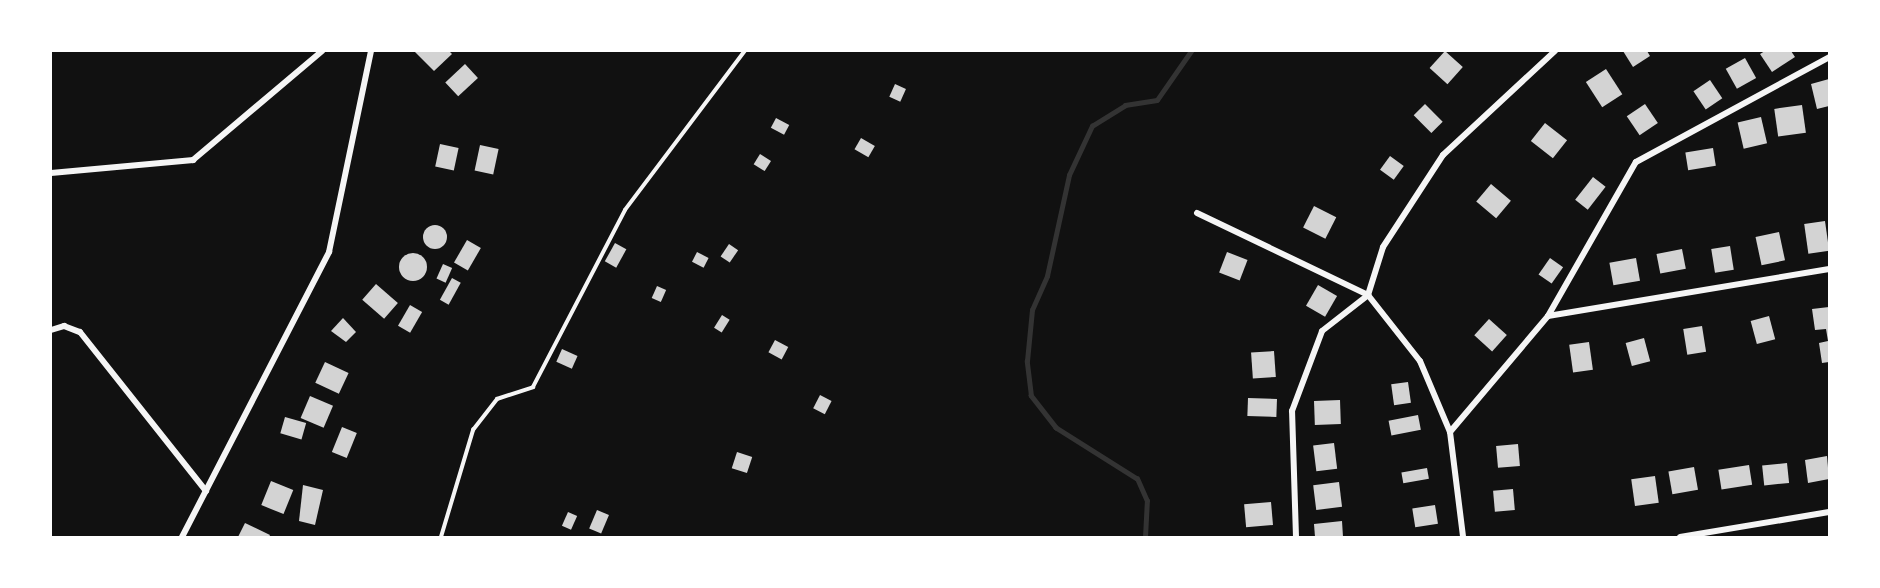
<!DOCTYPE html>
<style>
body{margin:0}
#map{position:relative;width:1880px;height:588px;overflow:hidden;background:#111;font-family:"Times New Roman",serif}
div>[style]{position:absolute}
.stream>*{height:4.5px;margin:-2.25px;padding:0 2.25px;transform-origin:2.25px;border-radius:2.25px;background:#333}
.building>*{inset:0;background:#d3d3d3;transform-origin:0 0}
.round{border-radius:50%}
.service>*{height:3.5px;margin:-1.75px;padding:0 1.75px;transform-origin:1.75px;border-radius:1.75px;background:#f5f5f5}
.minor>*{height:6px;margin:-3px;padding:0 3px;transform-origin:3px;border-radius:3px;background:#f5f5f5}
span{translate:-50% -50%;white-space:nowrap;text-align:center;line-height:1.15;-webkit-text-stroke:5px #fff;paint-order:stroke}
.frame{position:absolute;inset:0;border:52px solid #fff;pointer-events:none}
</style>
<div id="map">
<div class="stream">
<i style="left:1145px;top:537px;width:36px;rotate:-87deg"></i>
<i style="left:1147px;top:501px;width:24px;rotate:-114deg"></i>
<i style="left:1137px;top:479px;width:96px;rotate:-147.8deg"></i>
<i style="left:1056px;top:428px;width:41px;rotate:-128deg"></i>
<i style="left:1031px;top:396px;width:35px;rotate:-97deg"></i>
<i style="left:1027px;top:361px;width:51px;rotate:-84.4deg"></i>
<i style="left:1032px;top:310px;width:37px;rotate:-66deg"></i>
<i style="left:1047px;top:276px;width:103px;rotate:-77.7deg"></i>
<i style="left:1069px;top:175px;width:54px;rotate:-64.9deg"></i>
<i style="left:1092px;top:126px;width:39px;rotate:-32deg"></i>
<i style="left:1125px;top:105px;width:32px;rotate:-9deg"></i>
<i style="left:1157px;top:100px;width:60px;rotate:-55.2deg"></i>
</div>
<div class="building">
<i style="clip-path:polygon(414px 51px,449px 51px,452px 54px,434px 71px)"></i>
<i style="left:1445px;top:51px;width:24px;height:23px;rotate:42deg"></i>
<i style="clip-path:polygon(1623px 51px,1647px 51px,1650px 56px,1633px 67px)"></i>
<i style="clip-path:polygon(1765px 51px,1791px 51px,1795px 57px,1772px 72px,1760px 54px)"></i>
<i style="left:1745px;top:58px;width:23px;height:22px;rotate:61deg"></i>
<i style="left:465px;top:64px;width:19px;height:27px;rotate:47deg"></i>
<i style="left:1606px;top:69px;width:30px;height:24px;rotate:57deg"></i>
<i style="clip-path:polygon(1829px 79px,1829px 106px,1817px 109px,1811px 84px)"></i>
<i style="left:1710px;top:80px;width:22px;height:20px;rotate:56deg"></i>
<i style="left:895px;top:84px;width:12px;height:14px;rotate:24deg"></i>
<i style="left:1425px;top:104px;width:25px;height:16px;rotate:45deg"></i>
<i style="left:1645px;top:104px;width:23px;height:22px;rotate:56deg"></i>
<i style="left:1802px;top:105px;width:28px;height:28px;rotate:82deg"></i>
<i style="left:1761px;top:117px;width:27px;height:24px;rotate:77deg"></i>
<i style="left:776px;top:118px;width:15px;height:11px;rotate:28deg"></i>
<i style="left:1545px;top:123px;width:28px;height:23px;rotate:38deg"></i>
<i style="left:861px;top:138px;width:16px;height:13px;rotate:30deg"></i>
<i style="left:440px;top:144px;width:19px;height:23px;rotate:12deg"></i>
<i style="left:480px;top:145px;width:19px;height:26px;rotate:12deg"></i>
<i style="left:1713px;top:148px;width:18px;height:28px;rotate:81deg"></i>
<i style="left:760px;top:154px;width:13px;height:12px;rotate:32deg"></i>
<i style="left:1390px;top:156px;width:17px;height:17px;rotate:36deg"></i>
<i style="left:1593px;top:177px;width:16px;height:29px;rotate:38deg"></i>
<i style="left:1491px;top:184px;width:26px;height:23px;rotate:40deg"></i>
<i style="left:1314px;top:206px;width:25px;height:24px;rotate:27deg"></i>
<i style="left:1825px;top:221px;width:30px;height:21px;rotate:82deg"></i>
<i class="round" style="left:423px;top:225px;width:24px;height:24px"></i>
<i style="left:1779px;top:232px;width:29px;height:24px;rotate:78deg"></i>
<i style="left:467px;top:240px;width:16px;height:26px;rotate:30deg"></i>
<i style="left:615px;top:243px;width:13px;height:21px;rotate:29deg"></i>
<i style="left:729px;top:244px;width:11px;height:15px;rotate:34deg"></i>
<i style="left:1730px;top:246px;width:24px;height:19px;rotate:81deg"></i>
<i style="left:1682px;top:249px;width:20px;height:26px;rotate:79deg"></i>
<i style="left:697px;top:252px;width:13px;height:11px;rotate:27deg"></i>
<i style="left:1227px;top:252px;width:22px;height:22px;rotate:21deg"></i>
<i class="round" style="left:399px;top:253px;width:28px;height:28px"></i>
<i style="left:1550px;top:258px;width:16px;height:20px;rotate:35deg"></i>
<i style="left:1636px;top:258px;width:23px;height:27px;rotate:80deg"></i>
<i style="left:443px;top:264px;width:10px;height:16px;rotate:24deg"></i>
<i style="left:452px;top:278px;width:10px;height:25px;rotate:29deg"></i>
<i style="left:376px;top:284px;width:29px;height:21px;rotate:41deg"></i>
<i style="left:1318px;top:285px;width:22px;height:24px;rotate:30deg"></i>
<i style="left:657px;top:286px;width:10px;height:13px;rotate:24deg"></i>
<i style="left:410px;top:305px;width:14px;height:24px;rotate:30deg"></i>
<i style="clip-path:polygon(1829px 307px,1829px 362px,1822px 363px,1819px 343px,1828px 341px,1826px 329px,1815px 330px,1812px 309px)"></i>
<i style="left:722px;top:315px;width:9px;height:15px;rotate:32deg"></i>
<i style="left:1769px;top:316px;width:24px;height:19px;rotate:75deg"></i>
<i style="clip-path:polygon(343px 318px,356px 332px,346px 342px,331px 331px)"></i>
<i style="left:1489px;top:319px;width:24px;height:22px;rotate:42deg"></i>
<i style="left:1702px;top:326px;width:26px;height:19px;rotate:81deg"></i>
<i style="left:1644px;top:338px;width:24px;height:19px;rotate:75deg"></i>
<i style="left:775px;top:340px;width:15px;height:14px;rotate:28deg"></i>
<i style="left:1589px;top:342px;width:28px;height:20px;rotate:82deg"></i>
<i style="left:562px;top:349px;width:17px;height:14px;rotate:24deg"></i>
<i style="left:1274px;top:351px;width:26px;height:23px;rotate:86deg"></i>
<i style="left:325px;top:362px;width:26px;height:23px;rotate:25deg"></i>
<i style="left:1408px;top:382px;width:21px;height:17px;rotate:82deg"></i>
<i style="left:820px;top:395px;width:13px;height:15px;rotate:27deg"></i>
<i style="left:310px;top:396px;width:25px;height:24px;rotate:23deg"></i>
<i style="left:1248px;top:398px;width:29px;height:18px;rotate:2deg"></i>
<i style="left:1340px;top:400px;width:24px;height:26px;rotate:88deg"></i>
<i style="left:1418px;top:415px;width:15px;height:30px;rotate:79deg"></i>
<i style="left:285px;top:417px;width:22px;height:17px;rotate:16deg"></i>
<i style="left:342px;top:427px;width:16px;height:27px;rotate:22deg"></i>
<i style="left:1334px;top:443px;width:26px;height:21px;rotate:83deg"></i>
<i style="left:1518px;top:444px;width:22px;height:22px;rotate:85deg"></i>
<i style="left:737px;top:452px;width:16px;height:17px;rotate:18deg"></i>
<i style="clip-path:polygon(1827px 456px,1829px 479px,1808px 483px,1805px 460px)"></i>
<i style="left:1787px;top:463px;width:20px;height:25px;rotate:84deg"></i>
<i style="left:1749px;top:465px;width:20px;height:31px;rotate:81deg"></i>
<i style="left:1694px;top:467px;width:23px;height:26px;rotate:80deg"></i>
<i style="left:1427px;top:468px;width:11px;height:26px;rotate:80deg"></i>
<i style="left:1655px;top:476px;width:27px;height:24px;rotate:82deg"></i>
<i style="left:271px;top:481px;width:24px;height:26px;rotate:22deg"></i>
<i style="left:1339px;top:482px;width:25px;height:26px;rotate:83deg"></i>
<i style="clip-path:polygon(303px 485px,323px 490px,315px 525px,299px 521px)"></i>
<i style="left:1513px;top:489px;width:21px;height:20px;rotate:85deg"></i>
<i style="left:1271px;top:502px;width:23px;height:27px;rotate:85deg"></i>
<i style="left:1435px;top:505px;width:19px;height:23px;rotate:81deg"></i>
<i style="left:597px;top:510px;width:13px;height:20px;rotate:23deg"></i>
<i style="left:568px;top:512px;width:10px;height:15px;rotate:24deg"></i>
<i style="clip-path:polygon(1342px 521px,1343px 537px,1315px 537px,1314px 524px)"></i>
<i style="clip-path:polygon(245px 523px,270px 535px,269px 537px,238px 537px)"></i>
</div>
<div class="service">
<i style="left:441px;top:537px;width:112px;rotate:-73.3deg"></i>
<i style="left:473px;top:430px;width:39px;rotate:-52deg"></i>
<i style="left:497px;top:399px;width:38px;rotate:-18deg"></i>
<i style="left:533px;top:387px;width:199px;rotate:-62.5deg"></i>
<i style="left:625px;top:210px;width:199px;rotate:-53deg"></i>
</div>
<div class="minor">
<i style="left:51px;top:173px;width:143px;rotate:-5.2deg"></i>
<i style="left:193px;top:160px;width:169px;rotate:-40.2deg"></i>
<i style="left:1197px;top:213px;width:190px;rotate:25.6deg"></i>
<i style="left:1368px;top:295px;width:84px;rotate:51.8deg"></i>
<i style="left:1420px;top:361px;width:77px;rotate:67.1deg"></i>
<i style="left:1450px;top:432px;width:106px;rotate:82.9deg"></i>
<i style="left:1368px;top:295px;width:50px;rotate:-72.6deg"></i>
<i style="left:1383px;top:247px;width:110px;rotate:-56.9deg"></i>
<i style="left:1443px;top:155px;width:153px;rotate:-42.9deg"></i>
<i style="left:1548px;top:316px;width:177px;rotate:-60.3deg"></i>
<i style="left:1636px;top:162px;width:220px;rotate:-28.5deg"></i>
<i style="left:51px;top:330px;width:14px;rotate:-17deg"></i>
<i style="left:64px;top:326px;width:17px;rotate:21deg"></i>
<i style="left:80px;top:332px;width:203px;rotate:51.6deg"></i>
<i style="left:1450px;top:432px;width:152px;rotate:-49.8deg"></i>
<i style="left:1548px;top:316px;width:285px;rotate:-9.5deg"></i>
<i style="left:182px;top:537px;width:321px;rotate:-62.7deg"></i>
<i style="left:329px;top:252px;width:205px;rotate:-78.2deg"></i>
<i style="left:1296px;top:537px;width:126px;rotate:-91.8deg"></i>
<i style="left:1292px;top:411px;width:85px;rotate:-69.4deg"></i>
<i style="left:1322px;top:331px;width:58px;rotate:-38deg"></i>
<i style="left:1680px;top:537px;width:151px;rotate:-9.5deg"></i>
</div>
<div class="frame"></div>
</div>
